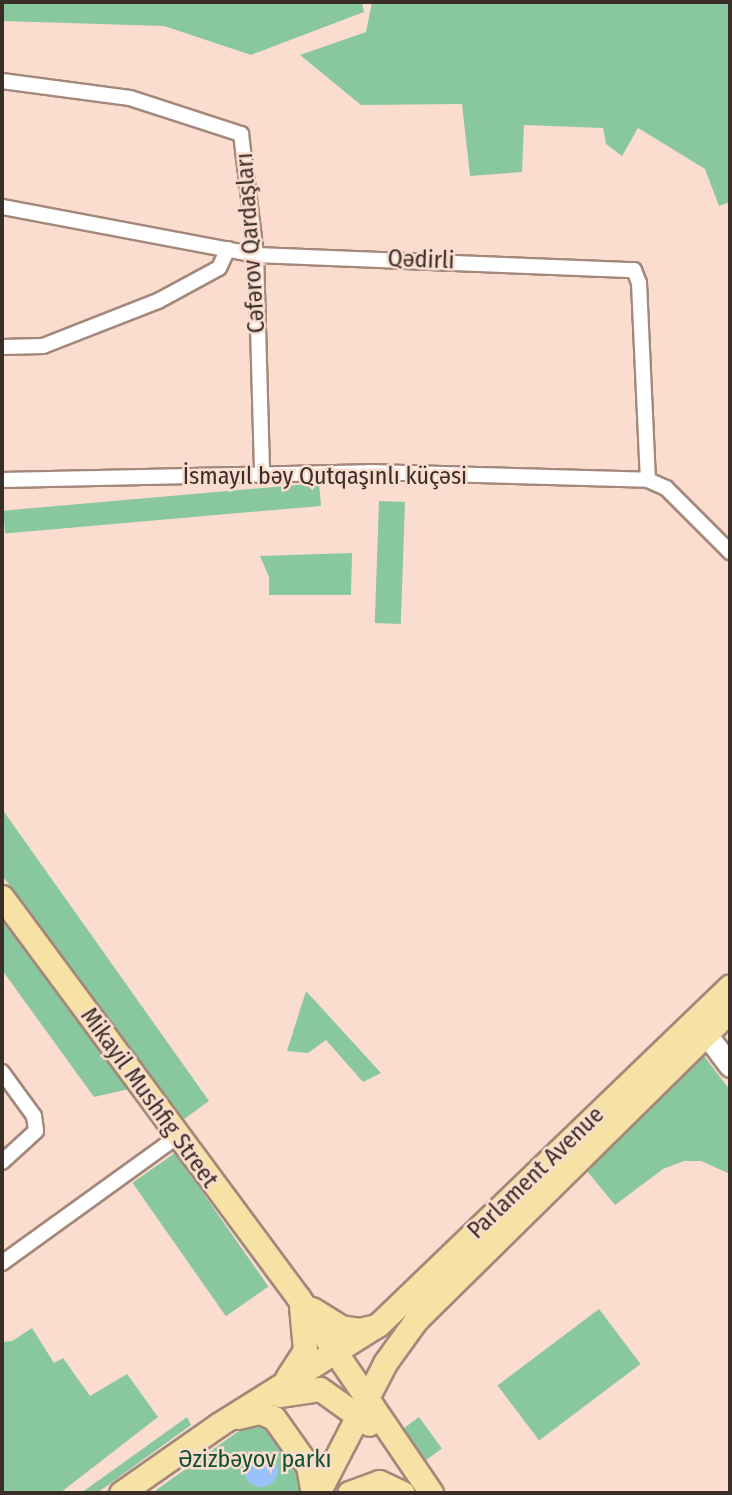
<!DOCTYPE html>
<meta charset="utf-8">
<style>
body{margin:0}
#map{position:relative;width:732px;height:1495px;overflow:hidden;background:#fbddcf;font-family:"Fira Sans Condensed",sans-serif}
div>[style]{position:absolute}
.green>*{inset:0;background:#89c79f;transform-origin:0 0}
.water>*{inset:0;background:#9ac2fa}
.round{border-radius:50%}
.roads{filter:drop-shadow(2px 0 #a3887b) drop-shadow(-2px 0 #a3887b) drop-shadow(0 2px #a3887b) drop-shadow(0 -2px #a3887b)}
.street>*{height:14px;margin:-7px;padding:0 7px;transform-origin:7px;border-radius:7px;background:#fff}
.secondary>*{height:21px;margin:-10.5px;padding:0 10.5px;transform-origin:10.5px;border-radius:10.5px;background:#fff}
.primary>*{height:23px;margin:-11.5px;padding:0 11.5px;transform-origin:11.5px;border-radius:11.5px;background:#f5e2a4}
span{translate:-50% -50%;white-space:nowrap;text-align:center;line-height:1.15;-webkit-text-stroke:5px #fbddcf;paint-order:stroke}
.street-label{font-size:24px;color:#3a2e29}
.park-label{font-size:24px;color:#0e512f}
.frame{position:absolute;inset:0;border:4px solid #3a2e29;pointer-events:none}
</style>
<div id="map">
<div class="green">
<i style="clip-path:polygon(2px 2px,362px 2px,364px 12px,251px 55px,164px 26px,2px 21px)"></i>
<i style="clip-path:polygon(372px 2px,730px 2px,730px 202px,719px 206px,705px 169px,638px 128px,622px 156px,606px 144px,603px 128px,524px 125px,522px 172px,470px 176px,462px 104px,361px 105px,300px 55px,366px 32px)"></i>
<i style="left:319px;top:483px;width:23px;height:317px;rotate:85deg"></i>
<i style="left:405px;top:502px;width:122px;height:26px;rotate:92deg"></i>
<i style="clip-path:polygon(352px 553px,351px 595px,269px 595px,269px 577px,260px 556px)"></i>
<i style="clip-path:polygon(2px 809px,209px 1101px,180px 1122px,2px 875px)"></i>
<i style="clip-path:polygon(2px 912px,129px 1089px,94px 1097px,2px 970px)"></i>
<i style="clip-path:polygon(306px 991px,381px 1073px,363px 1082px,326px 1040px,308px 1053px,287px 1051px)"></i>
<i style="clip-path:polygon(704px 1056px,730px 1090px,730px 1174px,701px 1161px,684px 1161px,663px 1169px,615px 1205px,586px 1170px)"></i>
<i style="left:175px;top:1153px;width:163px;height:52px;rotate:55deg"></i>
<i style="left:599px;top:1309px;width:69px;height:127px;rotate:53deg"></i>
<i style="clip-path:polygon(32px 1328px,54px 1363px,63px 1358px,90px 1396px,127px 1374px,158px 1417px,60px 1493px,2px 1493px,2px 1342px,12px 1341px)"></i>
<i style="clip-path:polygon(187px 1417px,191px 1425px,97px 1493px,81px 1493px)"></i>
<i style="left:419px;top:1417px;width:39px;height:22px;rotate:54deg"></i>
<i style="clip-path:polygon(261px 1420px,305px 1472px,303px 1493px,152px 1493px,250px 1423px)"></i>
</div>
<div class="water">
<i class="round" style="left:244px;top:1453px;width:34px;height:34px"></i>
</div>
<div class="roads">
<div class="street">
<i style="left:2px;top:81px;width:129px;rotate:7.6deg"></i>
<i style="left:130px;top:98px;width:117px;rotate:18deg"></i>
<i style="left:241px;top:134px;width:122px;rotate:82.9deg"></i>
<i style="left:256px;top:255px;width:219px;rotate:88.4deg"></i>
<i style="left:2px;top:207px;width:258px;rotate:10.7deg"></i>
<i style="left:256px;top:255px;width:378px;rotate:2.3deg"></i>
<i style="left:634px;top:270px;width:14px;rotate:69deg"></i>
<i style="left:639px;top:283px;width:197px;rotate:87.4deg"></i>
<i style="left:2px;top:347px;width:41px;rotate:-1.4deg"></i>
<i style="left:43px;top:346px;width:123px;rotate:-21.4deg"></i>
<i style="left:158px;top:301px;width:69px;rotate:-28.4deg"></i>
<i style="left:219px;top:268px;width:21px;rotate:-65deg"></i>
<i style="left:2px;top:480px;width:367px;rotate:-1.2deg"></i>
<i style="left:369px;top:472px;width:279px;rotate:1.6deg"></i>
<i style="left:648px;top:480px;width:20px;rotate:24deg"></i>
<i style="left:666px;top:488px;width:91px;rotate:45deg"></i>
<i style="left:2px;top:1072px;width:54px;rotate:54deg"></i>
<i style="left:34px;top:1116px;width:15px;rotate:82deg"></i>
<i style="left:36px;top:1131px;width:46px;rotate:137.6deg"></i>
<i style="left:2px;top:1263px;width:216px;rotate:-35.8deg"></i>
</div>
<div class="secondary">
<i style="left:706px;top:1034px;width:40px;rotate:53deg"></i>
</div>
<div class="primary">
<i style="left:2px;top:897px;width:498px;rotate:53.5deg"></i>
<i style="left:298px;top:1297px;width:237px;rotate:55.8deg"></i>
<i style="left:312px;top:1309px;width:34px;rotate:32deg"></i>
<i style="left:341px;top:1327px;width:18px;rotate:9deg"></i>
<i style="left:359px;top:1330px;width:17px;rotate:-13deg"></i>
<i style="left:287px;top:1378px;width:33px;rotate:-57deg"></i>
<i style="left:305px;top:1350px;width:43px;rotate:-95.3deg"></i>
<i style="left:279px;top:1395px;width:41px;rotate:-8.3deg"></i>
<i style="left:320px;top:1389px;width:60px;rotate:35.5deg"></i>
<i style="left:238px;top:1417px;width:23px;rotate:-13deg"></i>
<i style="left:260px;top:1412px;width:15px;rotate:23deg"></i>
<i style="left:274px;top:1418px;width:59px;rotate:54.7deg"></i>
<i style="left:308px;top:1466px;width:27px;rotate:80deg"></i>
<i style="left:121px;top:1493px;width:118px;rotate:-35deg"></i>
<i style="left:218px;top:1425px;width:190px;rotate:-32.1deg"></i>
<i style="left:379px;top:1324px;width:487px;rotate:-43.9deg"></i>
<i style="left:318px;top:1493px;width:146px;rotate:-62.7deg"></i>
<i style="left:385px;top:1363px;width:53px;rotate:-54.2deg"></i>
<i style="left:416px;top:1320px;width:441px;rotate:-44.6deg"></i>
<i style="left:349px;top:1493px;width:32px;rotate:-20deg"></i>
<i style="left:379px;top:1482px;width:26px;rotate:25deg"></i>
</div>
</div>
<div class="street-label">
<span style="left:251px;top:243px;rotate:-94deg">Cəfərov Qardaşları</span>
<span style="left:421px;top:260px;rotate:2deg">Qədirli</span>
<span style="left:325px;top:477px">İsmayıl bəy Qutqaşınlı küçəsi</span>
<span style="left:149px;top:1098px;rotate:54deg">Mikayil Mushfig Street</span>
<span style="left:536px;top:1173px;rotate:-44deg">Parlament Avenue</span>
</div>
<div class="park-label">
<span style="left:255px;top:1460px">Əzizbəyov parkı</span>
</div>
<div class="frame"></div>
</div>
